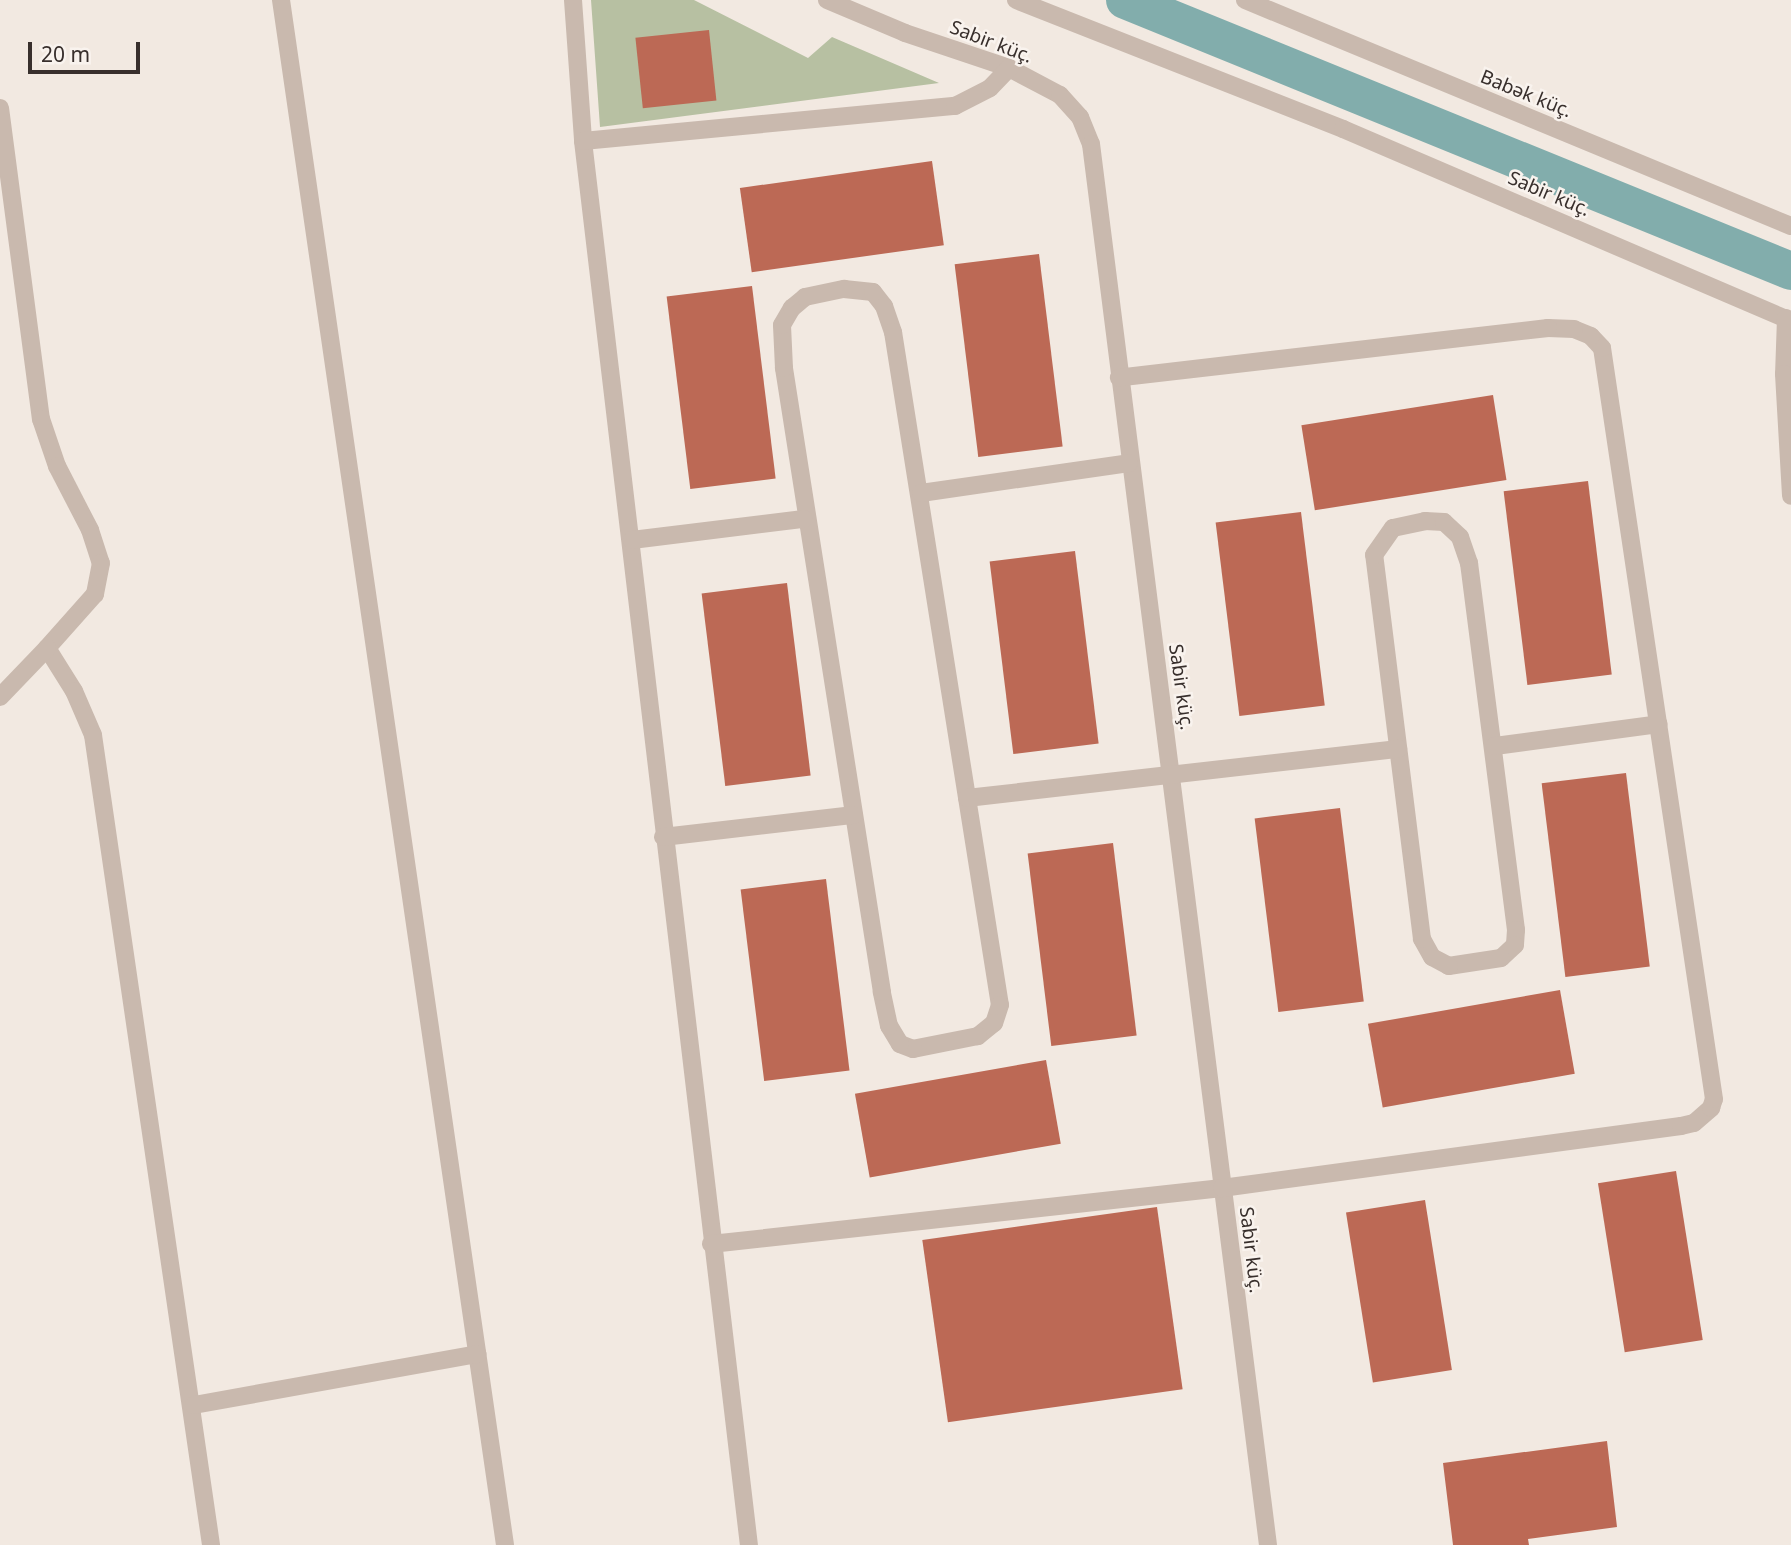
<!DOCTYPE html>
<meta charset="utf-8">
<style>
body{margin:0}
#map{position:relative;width:1791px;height:1545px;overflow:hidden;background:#f2e9e1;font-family:"Noto Sans",sans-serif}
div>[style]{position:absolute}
.green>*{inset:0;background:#b7c0a2}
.canal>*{height:38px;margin:-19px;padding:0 19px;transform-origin:19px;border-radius:19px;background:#82adac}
.building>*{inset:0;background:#bc6955;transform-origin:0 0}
.minor>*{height:18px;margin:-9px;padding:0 9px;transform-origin:9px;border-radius:9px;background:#c9b9ae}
span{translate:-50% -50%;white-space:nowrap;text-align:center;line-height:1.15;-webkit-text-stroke:5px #f9f3ee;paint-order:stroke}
.street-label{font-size:19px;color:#382f2c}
.scale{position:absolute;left:28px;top:42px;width:112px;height:32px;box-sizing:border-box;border:4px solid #382f2c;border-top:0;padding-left:9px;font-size:21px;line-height:24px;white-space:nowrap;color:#382f2c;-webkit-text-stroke:5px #f9f3ee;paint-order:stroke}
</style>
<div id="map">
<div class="green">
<i style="clip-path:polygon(591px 0,694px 0,808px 58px,832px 37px,939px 83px,600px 127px)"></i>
</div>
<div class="canal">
<i style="left:1125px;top:0;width:719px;rotate:22.14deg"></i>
</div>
<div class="building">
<i style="left:709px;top:30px;width:71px;height:74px;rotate:84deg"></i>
<i style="left:932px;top:161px;width:85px;height:194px;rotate:82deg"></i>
<i style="left:1039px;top:254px;width:194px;height:85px;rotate:83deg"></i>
<i style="left:752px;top:286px;width:194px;height:86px;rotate:83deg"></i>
<i style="left:1493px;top:395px;width:86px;height:194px;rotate:81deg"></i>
<i style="left:1588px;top:481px;width:195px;height:85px;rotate:83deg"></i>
<i style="left:1301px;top:512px;width:195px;height:86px;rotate:83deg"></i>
<i style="left:1075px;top:551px;width:194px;height:86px;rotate:83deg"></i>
<i style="left:787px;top:583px;width:194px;height:86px;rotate:83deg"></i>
<i style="left:1626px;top:773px;width:195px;height:85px;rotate:83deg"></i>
<i style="left:1340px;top:808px;width:195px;height:86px;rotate:83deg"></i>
<i style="left:1113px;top:843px;width:194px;height:86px;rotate:83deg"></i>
<i style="left:826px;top:879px;width:193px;height:86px;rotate:83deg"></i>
<i style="left:1560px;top:990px;width:85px;height:195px;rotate:80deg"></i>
<i style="left:1046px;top:1060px;width:85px;height:194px;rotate:80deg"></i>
<i style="left:1676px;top:1171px;width:171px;height:79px;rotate:81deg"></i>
<i style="left:1425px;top:1200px;width:172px;height:80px;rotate:81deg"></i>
<i style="left:1157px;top:1207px;width:184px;height:237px;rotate:82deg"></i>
<i style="clip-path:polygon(1607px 1441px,1617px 1527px,1528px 1539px,1529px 1545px,1453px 1545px,1443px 1463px)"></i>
</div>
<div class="minor">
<i style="left:281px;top:0;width:1561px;rotate:81.75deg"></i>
<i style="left:573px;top:0;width:141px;rotate:85.9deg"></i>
<i style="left:583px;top:141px;width:1414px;rotate:83.26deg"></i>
<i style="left:827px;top:0;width:85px;rotate:22.9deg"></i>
<i style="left:905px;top:33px;width:110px;rotate:18.6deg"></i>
<i style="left:1009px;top:68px;width:58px;rotate:27.9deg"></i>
<i style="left:1060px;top:95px;width:30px;rotate:48deg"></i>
<i style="left:1080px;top:117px;width:29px;rotate:68deg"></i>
<i style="left:1091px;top:144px;width:1412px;rotate:82.8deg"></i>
<i style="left:1016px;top:0;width:352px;rotate:21.5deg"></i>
<i style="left:1343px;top:129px;width:487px;rotate:23.2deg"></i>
<i style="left:1245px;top:0;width:591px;rotate:22.49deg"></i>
<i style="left:0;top:108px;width:314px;rotate:82.5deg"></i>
<i style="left:41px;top:419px;width:50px;rotate:71.2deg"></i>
<i style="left:57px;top:466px;width:72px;rotate:62.7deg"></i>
<i style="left:90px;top:530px;width:35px;rotate:72deg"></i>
<i style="left:101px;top:563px;width:32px;rotate:101deg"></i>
<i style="left:95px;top:594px;width:72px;rotate:131.6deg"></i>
<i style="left:47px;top:648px;width:51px;rotate:57.9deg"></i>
<i style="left:74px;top:691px;width:48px;rotate:66.6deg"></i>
<i style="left:93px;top:735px;width:819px;rotate:81.71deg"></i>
<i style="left:583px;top:141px;width:374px;rotate:-5.4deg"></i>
<i style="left:955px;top:106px;width:39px;rotate:-27deg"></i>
<i style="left:990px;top:88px;width:28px;rotate:-46deg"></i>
<i style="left:844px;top:289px;width:29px;rotate:6deg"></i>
<i style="left:873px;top:292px;width:18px;rotate:52deg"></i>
<i style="left:884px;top:306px;width:28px;rotate:71deg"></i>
<i style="left:893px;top:332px;width:681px;rotate:80.97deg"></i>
<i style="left:1000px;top:1005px;width:19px;rotate:108deg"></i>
<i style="left:994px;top:1023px;width:21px;rotate:141deg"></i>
<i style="left:978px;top:1036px;width:66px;rotate:168.7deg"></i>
<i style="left:913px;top:1049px;width:14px;rotate:-159deg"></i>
<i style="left:900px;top:1044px;width:21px;rotate:-121deg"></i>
<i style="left:889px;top:1026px;width:35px;rotate:-102deg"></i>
<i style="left:882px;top:992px;width:632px;rotate:-98.93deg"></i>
<i style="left:784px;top:368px;width:43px;rotate:-92.7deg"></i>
<i style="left:782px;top:325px;width:20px;rotate:-60deg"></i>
<i style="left:792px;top:308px;width:17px;rotate:-40deg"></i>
<i style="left:805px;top:297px;width:40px;rotate:-12deg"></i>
<i style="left:1786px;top:318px;width:56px;rotate:92deg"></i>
<i style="left:1784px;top:374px;width:122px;rotate:86.7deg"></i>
<i style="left:921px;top:493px;width:210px;rotate:-8.2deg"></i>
<i style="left:1425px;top:521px;width:19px;rotate:3deg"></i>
<i style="left:1444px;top:522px;width:22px;rotate:43deg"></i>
<i style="left:1460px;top:537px;width:28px;rotate:71deg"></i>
<i style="left:1469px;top:563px;width:370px;rotate:82.7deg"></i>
<i style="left:1516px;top:930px;width:15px;rotate:94deg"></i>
<i style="left:1515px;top:945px;width:19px;rotate:137deg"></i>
<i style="left:1501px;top:958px;width:53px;rotate:171.3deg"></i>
<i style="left:1449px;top:966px;width:19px;rotate:-152deg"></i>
<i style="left:1432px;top:957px;width:21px;rotate:-119deg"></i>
<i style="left:1422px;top:939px;width:387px;rotate:-97.1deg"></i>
<i style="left:1374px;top:555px;width:33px;rotate:-55deg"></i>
<i style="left:1393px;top:528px;width:33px;rotate:-12deg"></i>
<i style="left:632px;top:540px;width:173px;rotate:-7deg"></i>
<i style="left:0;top:697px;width:68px;rotate:-46.2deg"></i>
<i style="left:1495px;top:746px;width:165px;rotate:-7.6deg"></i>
<i style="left:967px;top:798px;width:434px;rotate:-6.5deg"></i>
<i style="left:663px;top:837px;width:192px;rotate:-6.6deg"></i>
<i style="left:711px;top:1244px;width:514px;rotate:-6.25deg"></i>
<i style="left:1222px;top:1188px;width:463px;rotate:-7.7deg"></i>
<i style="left:1681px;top:1126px;width:13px;rotate:-13deg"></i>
<i style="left:1694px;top:1123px;width:23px;rotate:-41deg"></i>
<i style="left:1711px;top:1108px;width:9px;rotate:-72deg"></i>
<i style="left:1714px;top:1099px;width:759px;rotate:-98.48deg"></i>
<i style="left:1602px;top:348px;width:16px;rotate:-133deg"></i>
<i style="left:1591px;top:336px;width:18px;rotate:-158deg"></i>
<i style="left:1574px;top:329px;width:26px;rotate:-178deg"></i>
<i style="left:1548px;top:328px;width:432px;rotate:173.4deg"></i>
<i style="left:194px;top:1405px;width:288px;rotate:-10.2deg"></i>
</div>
<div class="street-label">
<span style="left:991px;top:42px;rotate:21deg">Sabir küç.</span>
<span style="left:1526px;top:94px;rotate:22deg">Babək küç.</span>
<span style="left:1549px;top:194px;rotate:23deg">Sabir küç.</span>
<span style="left:1181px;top:687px;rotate:82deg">Sabir küç.</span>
<span style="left:1251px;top:1250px;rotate:83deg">Sabir küç.</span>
</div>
<div class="scale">20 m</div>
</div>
